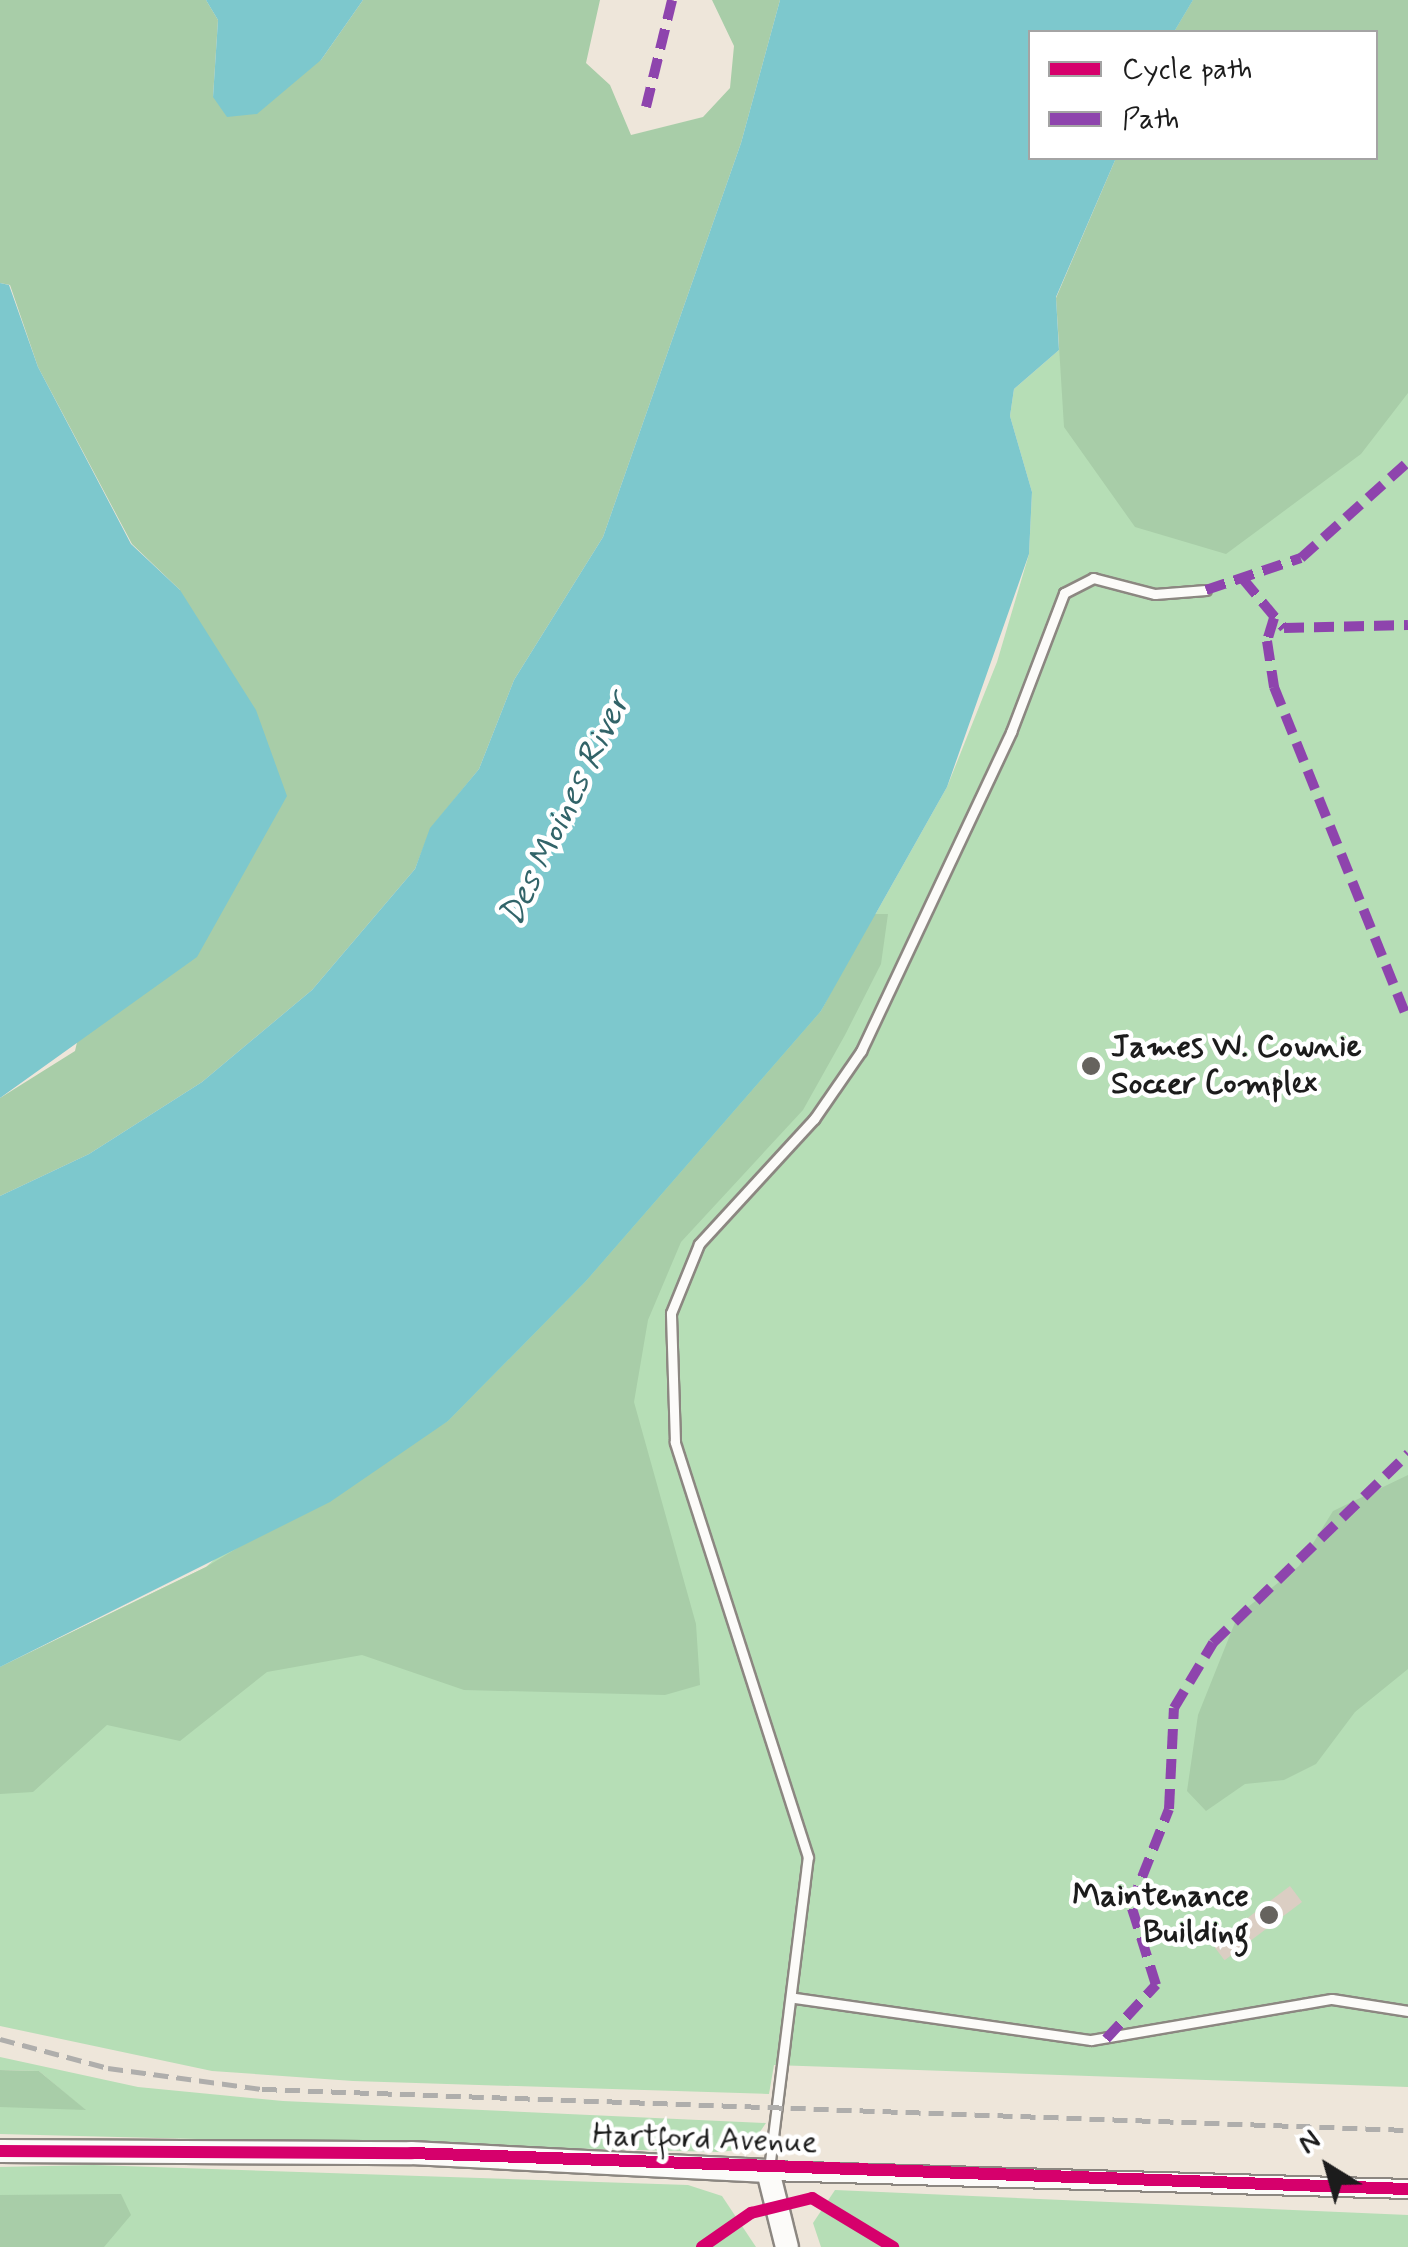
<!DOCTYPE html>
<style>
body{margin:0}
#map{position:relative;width:1408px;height:2247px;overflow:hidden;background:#eee6da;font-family:Mynerve,sans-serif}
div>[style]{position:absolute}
.green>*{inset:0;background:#b6deb6}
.forest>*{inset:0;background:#a8cda8}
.water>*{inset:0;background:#7dc8cd}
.building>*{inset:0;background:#dbcec3;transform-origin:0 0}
.roads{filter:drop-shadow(2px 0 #8c8781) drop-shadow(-2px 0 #8c8781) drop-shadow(0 2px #8c8781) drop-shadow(0 -2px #8c8781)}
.service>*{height:9px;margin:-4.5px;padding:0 4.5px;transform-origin:4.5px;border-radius:4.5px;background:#fcfbf9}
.minor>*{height:18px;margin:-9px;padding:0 9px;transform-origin:9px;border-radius:9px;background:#fcfbf9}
.tertiary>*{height:22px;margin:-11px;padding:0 11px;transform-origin:11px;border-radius:11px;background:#fcfbf9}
.rail>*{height:5px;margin-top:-2.5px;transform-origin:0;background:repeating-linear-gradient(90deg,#afaeac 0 15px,transparent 0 23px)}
.quiet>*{height:10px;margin-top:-5px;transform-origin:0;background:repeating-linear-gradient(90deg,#8e44ad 0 20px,transparent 0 30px)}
.cycleway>*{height:12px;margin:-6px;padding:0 6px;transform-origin:6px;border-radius:6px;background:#d6006c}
.dots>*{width:28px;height:28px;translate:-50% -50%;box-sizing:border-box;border:5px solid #fff;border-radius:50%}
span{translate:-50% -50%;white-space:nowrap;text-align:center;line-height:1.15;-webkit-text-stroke:9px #fff;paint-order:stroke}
.poi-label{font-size:32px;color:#1c1c1c;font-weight:700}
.left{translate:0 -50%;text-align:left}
.right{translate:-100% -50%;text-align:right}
.street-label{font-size:32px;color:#1c1c1c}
.water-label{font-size:35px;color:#326469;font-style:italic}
.legend{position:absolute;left:1028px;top:30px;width:350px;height:130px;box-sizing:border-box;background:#fff;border:2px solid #a4a4a4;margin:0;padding:12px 18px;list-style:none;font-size:30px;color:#1c1c1c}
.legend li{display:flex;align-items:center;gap:20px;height:50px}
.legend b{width:50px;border:2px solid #a4a4a4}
.north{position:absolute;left:1278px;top:2117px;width:100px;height:100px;-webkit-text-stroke:8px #fff;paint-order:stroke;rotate:323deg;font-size:28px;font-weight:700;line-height:40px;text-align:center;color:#1c1c1c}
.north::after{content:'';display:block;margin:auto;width:35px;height:45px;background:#1c1c1c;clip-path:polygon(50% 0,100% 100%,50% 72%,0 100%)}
</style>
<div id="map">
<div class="green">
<i style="clip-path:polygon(1193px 0,1408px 0,1408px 2087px,774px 2065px,769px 2094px,353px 2081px,212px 2071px,0 2026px,0 1667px,206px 1567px,821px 1011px,947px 787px,997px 662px,1029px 554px,1032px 492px,1010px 416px,1014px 389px,1059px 350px,1116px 158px,1376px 158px,1376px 32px,1174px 32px)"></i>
<i style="clip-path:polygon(0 2057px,138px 2087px,283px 2101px,766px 2123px,748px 2149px,719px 2152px,0 2134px,0 2084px,85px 2110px,39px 2071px,0 2070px)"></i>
<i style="clip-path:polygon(94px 2165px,688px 2185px,722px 2196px,756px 2247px,0 2247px,0 2167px)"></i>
<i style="clip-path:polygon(835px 2190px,1408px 2215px,1408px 2247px,821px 2247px,813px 2223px)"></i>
</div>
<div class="forest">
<i style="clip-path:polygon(0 0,206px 0,218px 20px,213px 97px,321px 60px,363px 0,600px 0,586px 63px,610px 85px,631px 135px,703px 117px,730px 88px,734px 46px,712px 0,780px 0,741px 143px,603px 537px,514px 680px,479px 769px,431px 828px,415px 869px,312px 990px,202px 1082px,89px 1154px,0 1196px,0 1098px,75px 1051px,180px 590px,132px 544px,38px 367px,10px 285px,0 283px)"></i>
<i style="clip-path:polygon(1193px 0,1408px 0,1408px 393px,1361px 454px,1226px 554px,1135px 527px,1064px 427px,1056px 298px,1116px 158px,1376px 158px,1376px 32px,1174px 32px)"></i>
<i style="clip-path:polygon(872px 914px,888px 914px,881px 964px,845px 1035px,803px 1110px,681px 1242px,648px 1320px,634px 1402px,696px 1624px,700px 1685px,665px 1695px,464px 1690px,362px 1655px,267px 1672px,180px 1741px,107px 1725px,33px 1792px,0 1794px,0 1667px,206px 1567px,448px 1421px,586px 1281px,821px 1011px)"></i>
<i style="clip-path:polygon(1408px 1475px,1408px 1669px,1355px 1712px,1316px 1764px,1284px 1780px,1245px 1784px,1206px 1811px,1187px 1791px,1198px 1715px,1238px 1615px,1299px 1566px,1333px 1511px)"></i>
<i style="clip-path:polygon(0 2070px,39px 2071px,86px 2110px,0 2107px)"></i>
<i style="clip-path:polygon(121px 2194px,131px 2215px,104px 2247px,0 2247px,0 2195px)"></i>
</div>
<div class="water">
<i style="clip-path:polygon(206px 0,363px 0,321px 60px,257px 114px,227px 117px,213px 97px,218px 20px)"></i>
<i style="clip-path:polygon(780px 0,1193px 0,1174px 32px,1030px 32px,1030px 158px,1116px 158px,1056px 297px,1059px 350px,1014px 389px,1010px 416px,1032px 492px,1029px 554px,947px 787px,821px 1011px,586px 1281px,448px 1421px,330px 1502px,0 1667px,0 1196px,89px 1154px,202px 1082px,312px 990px,415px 869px,430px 828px,479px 769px,514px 680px,603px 537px,741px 143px)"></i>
<i style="clip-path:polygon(0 283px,9px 285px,38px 367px,131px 544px,180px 590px,256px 710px,287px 796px,197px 957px,0 1098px)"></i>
</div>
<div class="building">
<i style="left:1290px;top:1886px;width:20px;height:97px;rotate:53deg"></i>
</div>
<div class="roads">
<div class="service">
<i style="left:795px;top:1998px;width:299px;rotate:8.1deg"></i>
<i style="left:1091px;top:2040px;width:244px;rotate:-9.7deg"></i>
<i style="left:1332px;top:1999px;width:77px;rotate:9deg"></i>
<i style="left:769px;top:2169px;width:314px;rotate:-82.9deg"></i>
<i style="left:808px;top:1857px;width:436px;rotate:-107.8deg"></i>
<i style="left:675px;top:1442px;width:129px;rotate:-91.8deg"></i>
<i style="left:671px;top:1313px;width:74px;rotate:-67.9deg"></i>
<i style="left:699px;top:1244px;width:170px;rotate:-47.4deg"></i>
<i style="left:814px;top:1119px;width:83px;rotate:-55.3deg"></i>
<i style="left:861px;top:1051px;width:353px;rotate:-64.8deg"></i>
<i style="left:1011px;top:732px;width:149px;rotate:-69.1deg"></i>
<i style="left:1064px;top:593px;width:33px;rotate:-27deg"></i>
<i style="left:1093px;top:578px;width:64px;rotate:14.5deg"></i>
<i style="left:1155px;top:594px;width:51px;rotate:-4.5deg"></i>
</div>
<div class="minor">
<i style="left:768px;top:2171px;width:640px;rotate:1.61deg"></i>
</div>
<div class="tertiary">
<i style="left:0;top:2151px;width:411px;rotate:0.3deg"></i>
<i style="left:411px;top:2153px;width:357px;rotate:2.9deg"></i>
<i style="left:768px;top:2171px;width:78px;rotate:76deg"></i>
</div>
</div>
<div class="rail">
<i style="left:0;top:2039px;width:112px;rotate:15deg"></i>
<i style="left:108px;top:2068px;width:155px;rotate:7.8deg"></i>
<i style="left:262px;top:2089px;width:1147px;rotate:2.05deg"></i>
</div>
<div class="quiet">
<i style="left:646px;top:107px;width:110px;rotate:-76.3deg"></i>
<i style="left:1243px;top:579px;width:64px;rotate:50.1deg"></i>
<i style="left:1284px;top:628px;width:124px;rotate:-1.4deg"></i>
<i style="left:1206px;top:590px;width:100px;rotate:-18.6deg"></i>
<i style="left:1301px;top:558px;width:144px;rotate:-41.9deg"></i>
<i style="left:1274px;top:618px;width:24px;rotate:107deg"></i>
<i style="left:1267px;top:641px;width:47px;rotate:81.3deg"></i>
<i style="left:1274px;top:687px;width:359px;rotate:68.1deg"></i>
<i style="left:1106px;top:2039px;width:74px;rotate:-47.2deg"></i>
<i style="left:1156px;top:1985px;width:84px;rotate:-107.4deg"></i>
<i style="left:1131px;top:1905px;width:103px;rotate:-68.4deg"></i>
<i style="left:1169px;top:1809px;width:101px;rotate:-87.2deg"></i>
<i style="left:1174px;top:1708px;width:76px;rotate:-59deg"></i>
<i style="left:1213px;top:1643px;width:272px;rotate:-44.1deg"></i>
</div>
<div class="cycleway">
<i style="left:0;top:2151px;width:411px;rotate:0.3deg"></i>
<i style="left:411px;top:2153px;width:998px;rotate:2.07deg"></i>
<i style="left:702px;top:2247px;width:60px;rotate:-34.8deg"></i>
<i style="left:751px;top:2213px;width:63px;rotate:-13.8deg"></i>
<i style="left:812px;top:2198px;width:95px;rotate:31.2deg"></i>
</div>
<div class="dots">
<i style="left:1091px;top:1066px;background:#66635e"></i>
<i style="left:1269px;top:1915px;background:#66635e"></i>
</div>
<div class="poi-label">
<span class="left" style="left:1111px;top:1066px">James W. Cownie<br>Soccer Complex</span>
<span class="right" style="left:1249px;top:1915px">Maintenance<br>Building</span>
</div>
<div class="street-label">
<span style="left:705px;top:2139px;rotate:2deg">Hartford Avenue</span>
</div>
<div class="water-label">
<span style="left:565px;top:810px;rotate:-64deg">Des Moines River</span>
</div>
<ul class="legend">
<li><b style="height:12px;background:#d6006c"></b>Cycle path</li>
<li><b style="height:12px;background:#8e44ad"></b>Path</li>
</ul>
<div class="north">N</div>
</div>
